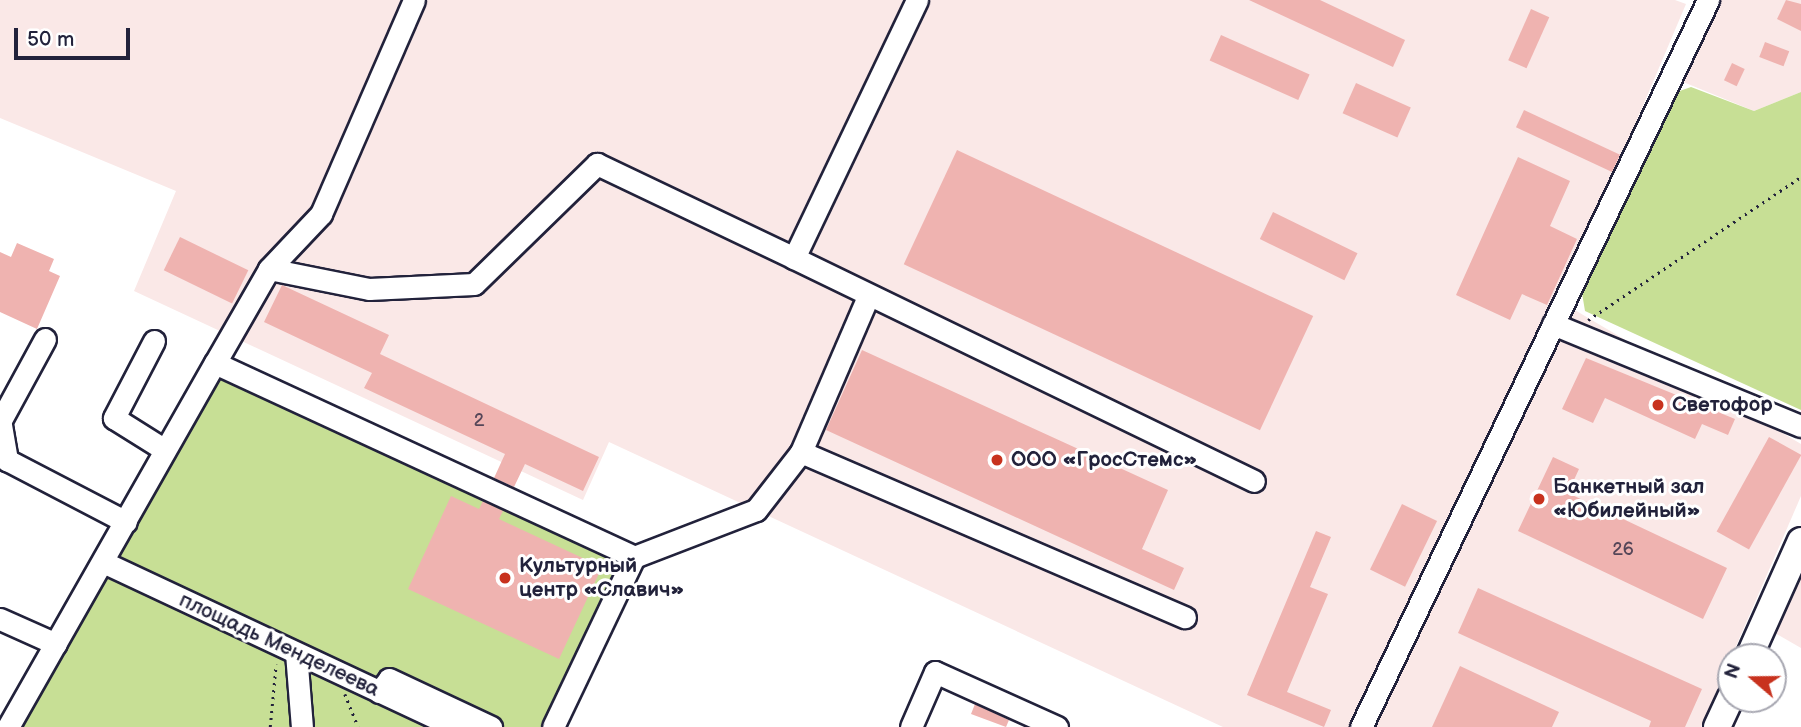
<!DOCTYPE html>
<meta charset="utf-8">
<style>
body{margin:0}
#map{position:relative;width:1801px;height:727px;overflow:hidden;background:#fff;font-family:"Balsamiq Sans",sans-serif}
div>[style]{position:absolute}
.built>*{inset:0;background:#fae8e7}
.green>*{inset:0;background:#c7df95}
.building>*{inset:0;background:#efb3b0;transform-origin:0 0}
.path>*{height:2.5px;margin-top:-1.25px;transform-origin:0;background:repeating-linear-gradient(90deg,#22223b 0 2px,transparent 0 7px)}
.roads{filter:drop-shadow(2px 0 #22223b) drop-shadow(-2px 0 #22223b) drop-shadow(0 2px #22223b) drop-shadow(0 -2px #22223b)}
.minor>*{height:21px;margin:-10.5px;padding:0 10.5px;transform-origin:10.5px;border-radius:10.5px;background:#fff}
.major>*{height:26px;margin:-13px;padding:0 13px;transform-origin:13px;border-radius:13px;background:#fff}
.dots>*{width:19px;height:19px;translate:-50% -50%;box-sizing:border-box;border:4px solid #fff;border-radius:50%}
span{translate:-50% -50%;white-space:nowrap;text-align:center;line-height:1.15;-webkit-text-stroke:6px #fff;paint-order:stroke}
.number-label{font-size:18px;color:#554658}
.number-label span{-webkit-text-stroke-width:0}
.poi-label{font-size:21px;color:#22223b;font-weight:700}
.left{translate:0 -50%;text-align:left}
.street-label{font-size:21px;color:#22223b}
.north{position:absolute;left:1717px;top:643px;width:70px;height:70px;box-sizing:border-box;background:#fff;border:2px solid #a7a7b1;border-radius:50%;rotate:290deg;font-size:19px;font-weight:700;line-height:28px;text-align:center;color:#22223b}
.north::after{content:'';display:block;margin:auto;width:24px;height:32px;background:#c8321e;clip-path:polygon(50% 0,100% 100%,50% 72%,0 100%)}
.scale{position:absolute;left:14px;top:28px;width:116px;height:32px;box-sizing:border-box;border:4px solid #22223b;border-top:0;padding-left:9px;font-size:21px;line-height:24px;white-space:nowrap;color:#22223b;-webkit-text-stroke:5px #fff;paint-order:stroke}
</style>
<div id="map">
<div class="built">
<i style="clip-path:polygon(0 0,1675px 0,1686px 4px,1625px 148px,1633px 152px,1360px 727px,1223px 727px,609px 442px,583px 500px,134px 291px,176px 191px,0 118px)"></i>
<i style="clip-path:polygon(1708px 0,1801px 0,1801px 92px,1754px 111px,1671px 77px)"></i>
<i style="clip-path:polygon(1563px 303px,1801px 444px,1801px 496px,1701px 727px,1362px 727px)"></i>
<i style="clip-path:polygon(1801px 573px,1801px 648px,1773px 632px)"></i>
</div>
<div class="green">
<i style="clip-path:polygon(1691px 87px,1754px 111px,1801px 92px,1801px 410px,1585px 311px,1581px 287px,1674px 93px)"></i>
<i style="clip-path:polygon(215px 363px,633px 557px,552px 727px,12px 727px)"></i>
</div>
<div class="building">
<i style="clip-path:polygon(1249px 0,1320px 0,1405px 40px,1393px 67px)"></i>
<i style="clip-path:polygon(1786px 0,1801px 4px,1801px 31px,1777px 19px)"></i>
<i style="left:1531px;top:9px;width:20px;height:56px;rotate:24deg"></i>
<i style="left:1221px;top:35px;width:97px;height:28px;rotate:24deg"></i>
<i style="left:1765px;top:42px;width:26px;height:16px;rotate:21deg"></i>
<i style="left:1732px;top:63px;width:14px;height:19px;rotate:25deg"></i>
<i style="left:1356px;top:83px;width:60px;height:33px;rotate:24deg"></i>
<i style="left:1524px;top:110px;width:106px;height:19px;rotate:25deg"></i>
<i style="left:957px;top:150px;width:393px;height:126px;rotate:25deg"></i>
<i style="clip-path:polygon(1518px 157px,1570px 181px,1550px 226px,1577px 239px,1547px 305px,1522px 294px,1510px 320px,1456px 295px)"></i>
<i style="left:1273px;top:212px;width:94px;height:30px;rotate:26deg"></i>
<i style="left:180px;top:237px;width:76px;height:37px;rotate:26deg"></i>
<i style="clip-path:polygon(17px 243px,54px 259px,49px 271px,60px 276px,37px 329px,0 312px,0 252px,11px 257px)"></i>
<i style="clip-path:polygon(282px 285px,389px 335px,380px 354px,599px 457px,583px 491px,525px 464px,514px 487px,494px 478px,505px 454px,364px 388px,372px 373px,264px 322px)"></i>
<i style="clip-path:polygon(862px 350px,1168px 490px,1142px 549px,1184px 568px,1174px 590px,826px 430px)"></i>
<i style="clip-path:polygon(1586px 358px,1735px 419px,1728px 435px,1702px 424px,1695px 439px,1605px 398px,1593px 423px,1562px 409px)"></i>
<i style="left:1769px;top:437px;width:37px;height:108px;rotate:29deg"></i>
<i style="clip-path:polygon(1553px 457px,1579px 469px,1568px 493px,1727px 568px,1703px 619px,1518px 531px)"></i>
<i style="clip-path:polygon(451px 496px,479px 509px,483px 501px,503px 511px,499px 519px,602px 567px,559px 659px,408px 589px)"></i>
<i style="left:1402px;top:504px;width:39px;height:73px;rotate:26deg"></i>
<i style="clip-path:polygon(1316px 531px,1331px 537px,1310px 587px,1328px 594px,1287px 692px,1331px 710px,1324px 727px,1247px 695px)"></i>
<i style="clip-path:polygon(1478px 588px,1702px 689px,1685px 727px,1649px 727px,1651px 721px,1458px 633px)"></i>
<i style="clip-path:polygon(1460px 666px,1559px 712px,1552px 727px,1432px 727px)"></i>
<i style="clip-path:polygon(975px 704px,1009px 720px,1006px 727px,971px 714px)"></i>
</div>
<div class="path">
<i style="left:1588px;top:320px;width:257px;rotate:-33.9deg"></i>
<i style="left:345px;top:694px;width:35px;rotate:68deg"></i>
<i style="left:270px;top:727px;width:63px;rotate:-84.6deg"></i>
</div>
<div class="roads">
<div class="minor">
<i style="left:917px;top:0;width:286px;rotate:115.5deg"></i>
<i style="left:794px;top:258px;width:511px;rotate:25.86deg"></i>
<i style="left:269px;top:269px;width:102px;rotate:11.3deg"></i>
<i style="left:369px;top:289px;width:105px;rotate:-2.7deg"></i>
<i style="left:474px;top:284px;width:172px;rotate:-44.3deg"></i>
<i style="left:597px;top:164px;width:218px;rotate:25.5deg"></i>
<i style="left:1553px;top:324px;width:268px;rotate:22.4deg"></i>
<i style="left:154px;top:341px;width:87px;rotate:117.5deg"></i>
<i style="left:114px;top:418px;width:60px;rotate:32.1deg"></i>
<i style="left:215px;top:363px;width:108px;rotate:-60.1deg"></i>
<i style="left:269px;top:269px;width:76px;rotate:-46.6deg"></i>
<i style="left:321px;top:214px;width:233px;rotate:-66.5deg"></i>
<i style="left:0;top:419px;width:42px;rotate:80.3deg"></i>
<i style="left:7px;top:460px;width:134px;rotate:27.5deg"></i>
<i style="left:1px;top:420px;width:92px;rotate:-61.5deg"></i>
<i style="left:801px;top:452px;width:418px;rotate:23.3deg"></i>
<i style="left:634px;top:557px;width:131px;rotate:-21.1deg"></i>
<i style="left:756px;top:510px;width:73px;rotate:-52.2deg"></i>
<i style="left:801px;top:452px;width:167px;rotate:-66.7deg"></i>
<i style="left:103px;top:562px;width:389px;rotate:25.1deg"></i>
<i style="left:0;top:619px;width:61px;rotate:24.1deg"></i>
<i style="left:296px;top:653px;width:74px;rotate:85.4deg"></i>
<i style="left:379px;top:692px;width:16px;rotate:-52deg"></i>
<i style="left:389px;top:679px;width:113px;rotate:25.2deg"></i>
<i style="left:8px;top:727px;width:419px;rotate:-60.4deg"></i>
<i style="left:215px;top:363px;width:462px;rotate:24.8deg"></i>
<i style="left:634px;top:557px;width:188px;rotate:115.5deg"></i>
<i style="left:911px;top:727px;width:60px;rotate:-66.4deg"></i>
<i style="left:935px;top:672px;width:134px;rotate:24.3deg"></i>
<i style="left:1361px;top:727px;width:806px;rotate:-64.48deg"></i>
</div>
<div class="major">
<i style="left:1749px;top:657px;width:127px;rotate:-65.9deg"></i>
<i style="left:1717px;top:727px;width:33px;rotate:-65deg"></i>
</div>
</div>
<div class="dots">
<i style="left:1658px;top:405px;background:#c8321e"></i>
<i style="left:997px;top:460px;background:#c8321e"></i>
<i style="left:1539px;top:499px;background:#c8321e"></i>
<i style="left:505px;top:578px;background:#c8321e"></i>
</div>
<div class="number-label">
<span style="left:479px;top:421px">2</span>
<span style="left:1623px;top:550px">26</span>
</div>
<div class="poi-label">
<span class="left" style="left:1672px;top:405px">Светофор</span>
<span class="left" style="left:1011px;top:460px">ООО «ГросСтемс»</span>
<span class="left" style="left:1553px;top:499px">Банкетный зал<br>«Юбилейный»</span>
<span class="left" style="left:519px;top:578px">Культурный<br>центр «Славич»</span>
</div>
<div class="street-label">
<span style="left:279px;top:645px;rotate:25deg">площадь Менделеева</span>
</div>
<div class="north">N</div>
<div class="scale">50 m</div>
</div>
